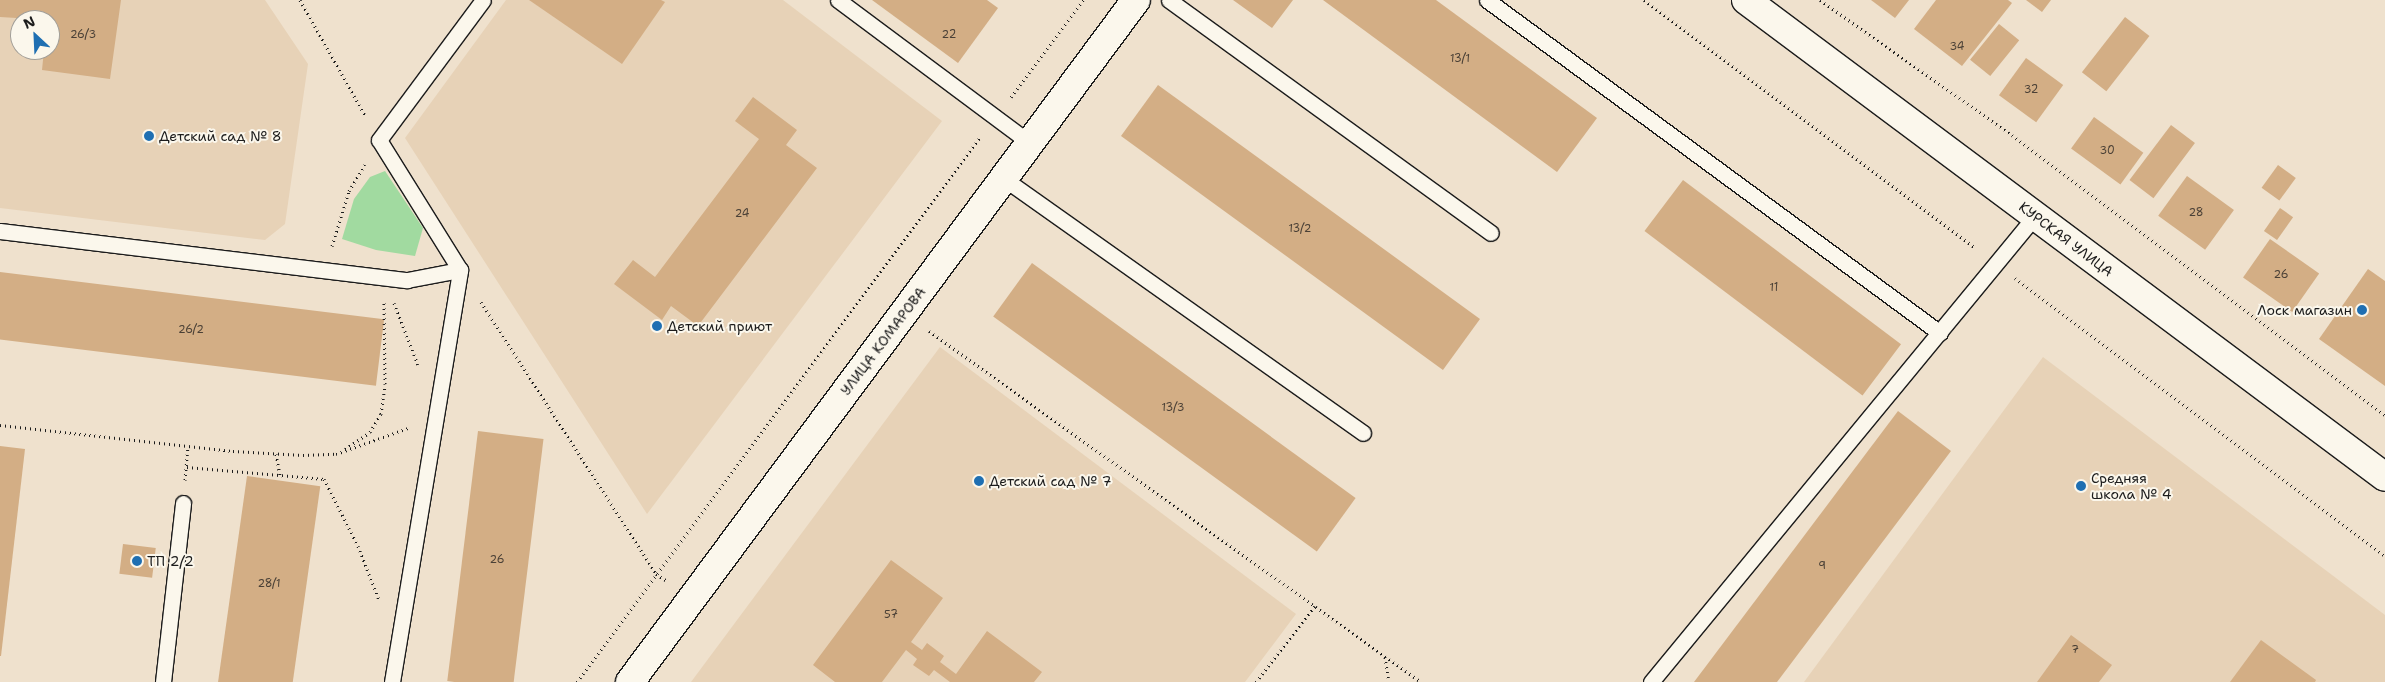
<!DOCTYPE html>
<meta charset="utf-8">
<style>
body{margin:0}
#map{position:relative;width:2385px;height:682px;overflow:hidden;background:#efe1cd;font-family:"Shantell Sans",sans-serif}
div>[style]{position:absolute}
.built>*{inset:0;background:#e7d2b7}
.green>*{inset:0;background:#a1daa0}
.building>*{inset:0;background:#d3ae85;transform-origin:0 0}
.path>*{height:3px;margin-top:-1.5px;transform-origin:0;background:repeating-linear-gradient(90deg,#1c1c1c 0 1px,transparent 0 5px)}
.roads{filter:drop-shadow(1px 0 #1c1c1c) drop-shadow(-1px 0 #1c1c1c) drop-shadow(0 1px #1c1c1c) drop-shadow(0 -1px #1c1c1c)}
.service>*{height:15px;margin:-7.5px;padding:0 7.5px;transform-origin:7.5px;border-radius:7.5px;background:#fbf7ec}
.minor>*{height:28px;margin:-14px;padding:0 14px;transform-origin:14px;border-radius:14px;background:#fbf7ec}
.secondary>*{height:28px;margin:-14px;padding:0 14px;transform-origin:14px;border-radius:14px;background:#fbf7ec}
.dots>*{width:14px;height:14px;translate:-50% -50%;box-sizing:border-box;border:2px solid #fbf7ec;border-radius:50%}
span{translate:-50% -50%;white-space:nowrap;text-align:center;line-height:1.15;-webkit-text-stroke:4px #fbf7ec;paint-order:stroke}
.number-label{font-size:11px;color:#4a4036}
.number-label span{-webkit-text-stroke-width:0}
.poi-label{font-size:14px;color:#1c1c1c}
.left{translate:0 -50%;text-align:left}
.right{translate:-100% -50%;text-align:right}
.street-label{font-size:14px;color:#1c1c1c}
.north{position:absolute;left:10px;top:10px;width:50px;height:50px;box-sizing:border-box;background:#fbf7ec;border:1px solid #a29f99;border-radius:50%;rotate:335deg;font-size:14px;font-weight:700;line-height:20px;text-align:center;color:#1c1c1c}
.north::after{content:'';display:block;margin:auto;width:18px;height:22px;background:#1f6fb2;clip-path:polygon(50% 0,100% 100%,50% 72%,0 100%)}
</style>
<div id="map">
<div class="built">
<i style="clip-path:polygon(evenodd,0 0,265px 0,308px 64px,285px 224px,265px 240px,0 208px,0 0,20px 20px,50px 20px,50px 50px,20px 50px,20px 20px)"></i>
<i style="clip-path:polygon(506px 0,783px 0,942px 121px,647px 514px,405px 138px)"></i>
<i style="clip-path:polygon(940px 347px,1296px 614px,1245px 682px,691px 682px)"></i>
<i style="clip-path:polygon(2043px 357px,2385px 615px,2385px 682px,1804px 682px)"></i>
</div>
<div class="green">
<i style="clip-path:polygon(385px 171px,423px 228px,415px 256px,376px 250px,342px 239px,354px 199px,370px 177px)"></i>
</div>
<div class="building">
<i style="clip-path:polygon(0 0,121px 0,110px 79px,42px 70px,44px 50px,50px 50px,50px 20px,0 17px)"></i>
<i style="clip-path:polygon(529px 0,661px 0,665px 2px,622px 64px)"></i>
<i style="clip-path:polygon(872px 0,987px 0,998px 8px,958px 63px)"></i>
<i style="clip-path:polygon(1233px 0,1293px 0,1272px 28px)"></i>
<i style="clip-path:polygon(1323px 0,1436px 0,1597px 118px,1557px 172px)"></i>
<i style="clip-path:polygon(1871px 0,1909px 0,1895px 18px)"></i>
<i style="clip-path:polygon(1936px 0,2008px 0,2012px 3px,1962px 66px,1914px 29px)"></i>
<i style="clip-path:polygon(2026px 0,2051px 0,2042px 12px)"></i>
<i style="left:2125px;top:17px;width:31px;height:70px;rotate:38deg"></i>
<i style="left:1999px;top:24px;width:26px;height:46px;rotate:39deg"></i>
<i style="left:2026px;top:58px;width:46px;height:46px;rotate:36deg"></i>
<i style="left:1158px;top:85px;width:398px;height:63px;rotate:36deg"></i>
<i style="clip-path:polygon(753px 97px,797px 130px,786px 145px,817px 168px,698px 326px,671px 306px,662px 320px,614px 284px,633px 260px,655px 277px,759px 139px,735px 121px)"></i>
<i style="left:2094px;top:117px;width:61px;height:39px;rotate:36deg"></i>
<i style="left:2171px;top:125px;width:30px;height:69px;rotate:37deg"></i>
<i style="left:2278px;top:165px;width:22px;height:28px;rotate:36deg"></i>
<i style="left:2187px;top:176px;width:58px;height:49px;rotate:36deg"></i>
<i style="left:1683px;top:180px;width:273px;height:64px;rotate:37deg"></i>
<i style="left:2280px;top:208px;width:16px;height:28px;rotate:35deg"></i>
<i style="left:2270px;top:239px;width:60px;height:47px;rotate:35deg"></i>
<i style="left:1032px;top:263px;width:400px;height:66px;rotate:36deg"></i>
<i style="clip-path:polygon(2368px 269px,2385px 281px,2385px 386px,2319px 339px)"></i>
<i style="left:0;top:272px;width:387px;height:67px;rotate:7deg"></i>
<i style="clip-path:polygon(1898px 411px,1951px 451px,1777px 682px,1694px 682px)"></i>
<i style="left:478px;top:431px;width:66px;height:252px;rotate:7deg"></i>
<i style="clip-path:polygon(0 446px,25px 449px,1px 656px,0 656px)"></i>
<i style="left:247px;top:476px;width:74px;height:208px;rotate:8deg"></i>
<i style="left:123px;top:544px;width:33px;height:30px;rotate:7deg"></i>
<i style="clip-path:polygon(891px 560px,943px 598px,911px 642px,922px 650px,927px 643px,944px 656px,940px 662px,956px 674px,987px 631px,1042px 672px,1034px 682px,950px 682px,934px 670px,929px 676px,913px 665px,917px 659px,906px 650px,882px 682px,835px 682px,813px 665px)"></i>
<i style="clip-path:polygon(2071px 635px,2112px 665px,2099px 682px,2037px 682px)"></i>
<i style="clip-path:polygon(2261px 640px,2316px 680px,2315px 682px,2230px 682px)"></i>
</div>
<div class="path">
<i style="left:300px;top:0;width:134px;rotate:60.6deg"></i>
<i style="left:1644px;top:0;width:414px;rotate:36.8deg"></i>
<i style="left:1820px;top:0;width:235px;rotate:35.1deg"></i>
<i style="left:2012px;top:135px;width:466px;rotate:36.9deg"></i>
<i style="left:1011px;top:97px;width:121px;rotate:-53.4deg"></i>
<i style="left:332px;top:246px;width:58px;rotate:-72.8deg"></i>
<i style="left:349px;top:191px;width:31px;rotate:-59deg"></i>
<i style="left:2015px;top:278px;width:463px;rotate:36.9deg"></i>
<i style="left:481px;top:302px;width:323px;rotate:57.2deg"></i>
<i style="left:656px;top:574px;width:13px;rotate:32deg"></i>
<i style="left:394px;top:303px;width:66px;rotate:68.8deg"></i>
<i style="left:929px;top:331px;width:604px;rotate:35.5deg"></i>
<i style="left:0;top:425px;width:234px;rotate:6.4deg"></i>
<i style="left:233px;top:451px;width:70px;rotate:3.3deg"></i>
<i style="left:303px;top:455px;width:33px;rotate:-2deg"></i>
<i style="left:336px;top:454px;width:77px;rotate:-19.9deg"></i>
<i style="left:345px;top:449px;width:30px;rotate:-34deg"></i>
<i style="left:370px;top:432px;width:21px;rotate:-59deg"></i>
<i style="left:381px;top:414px;width:30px;rotate:-82deg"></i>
<i style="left:385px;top:384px;width:82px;rotate:-90.7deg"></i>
<i style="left:276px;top:454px;width:21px;rotate:79deg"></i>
<i style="left:187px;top:467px;width:138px;rotate:5deg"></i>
<i style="left:324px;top:479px;width:75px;rotate:63.1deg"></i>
<i style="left:358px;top:546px;width:58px;rotate:68.7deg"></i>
<i style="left:185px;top:480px;width:34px;rotate:-85deg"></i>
<i style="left:1385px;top:657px;width:25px;rotate:81deg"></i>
<i style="left:577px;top:682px;width:679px;rotate:-53.5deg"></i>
<i style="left:1256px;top:682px;width:96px;rotate:-52.2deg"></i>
</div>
<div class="roads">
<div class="service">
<i style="left:838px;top:0;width:239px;rotate:36.7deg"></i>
<i style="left:1169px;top:0;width:397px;rotate:35.9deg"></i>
<i style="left:1487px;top:0;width:562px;rotate:36.32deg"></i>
<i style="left:1003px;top:178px;width:441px;rotate:35.3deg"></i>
<i style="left:0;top:231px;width:410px;rotate:6.9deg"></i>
<i style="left:407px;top:280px;width:54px;rotate:-10.7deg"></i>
<i style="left:163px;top:682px;width:180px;rotate:-83.6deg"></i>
<i style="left:392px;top:682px;width:418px;rotate:-80.6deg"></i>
<i style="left:460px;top:270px;width:153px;rotate:-121.9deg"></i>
<i style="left:379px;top:140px;width:174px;rotate:-53.4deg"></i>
<i style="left:1651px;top:682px;width:604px;rotate:-50.51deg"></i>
</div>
<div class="minor">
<i style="left:630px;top:682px;width:849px;rotate:-53.43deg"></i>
</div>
<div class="secondary">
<i style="left:1746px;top:0;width:797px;rotate:36.74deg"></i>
</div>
</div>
<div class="dots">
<i style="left:149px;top:136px;background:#1f6fb2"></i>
<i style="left:2362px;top:310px;background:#1f6fb2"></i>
<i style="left:657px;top:326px;background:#1f6fb2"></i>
<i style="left:979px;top:481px;background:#1f6fb2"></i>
<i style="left:2081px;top:486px;background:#1f6fb2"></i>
<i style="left:137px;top:561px;background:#1f6fb2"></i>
</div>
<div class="number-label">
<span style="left:83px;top:35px">26/3</span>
<span style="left:949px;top:35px">22</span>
<span style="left:1957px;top:47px">34</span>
<span style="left:1460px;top:59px">13/1</span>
<span style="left:2031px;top:90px">32</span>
<span style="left:2107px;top:151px">30</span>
<span style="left:2196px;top:213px">28</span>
<span style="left:742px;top:214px">24</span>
<span style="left:1300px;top:229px">13/2</span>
<span style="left:2281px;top:275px">26</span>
<span style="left:1774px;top:288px">11</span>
<span style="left:191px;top:330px">26/2</span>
<span style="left:1173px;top:408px">13/3</span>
<span style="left:497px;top:560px">26</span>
<span style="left:1822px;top:566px">9</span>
<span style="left:269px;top:584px">28/1</span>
<span style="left:891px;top:615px">57</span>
<span style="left:2075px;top:650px">7</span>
</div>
<div class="poi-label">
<span class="left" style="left:159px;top:136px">Детский сад № 8</span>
<span class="right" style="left:2352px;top:310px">Лоск магазин</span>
<span class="left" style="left:667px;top:326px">Детский приют</span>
<span class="left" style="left:2091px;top:486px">Средняя<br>школа № 4</span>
<span class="left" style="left:989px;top:481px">Детский сад № 7</span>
<span class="left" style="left:147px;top:561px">ТП 2/2</span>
</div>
<div class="street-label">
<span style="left:2066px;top:239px;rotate:37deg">КУРСКАЯ УЛИЦА</span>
<span style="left:883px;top:341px;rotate:-53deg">УЛИЦА КОМАРОВА</span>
</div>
<div class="north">N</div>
</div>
